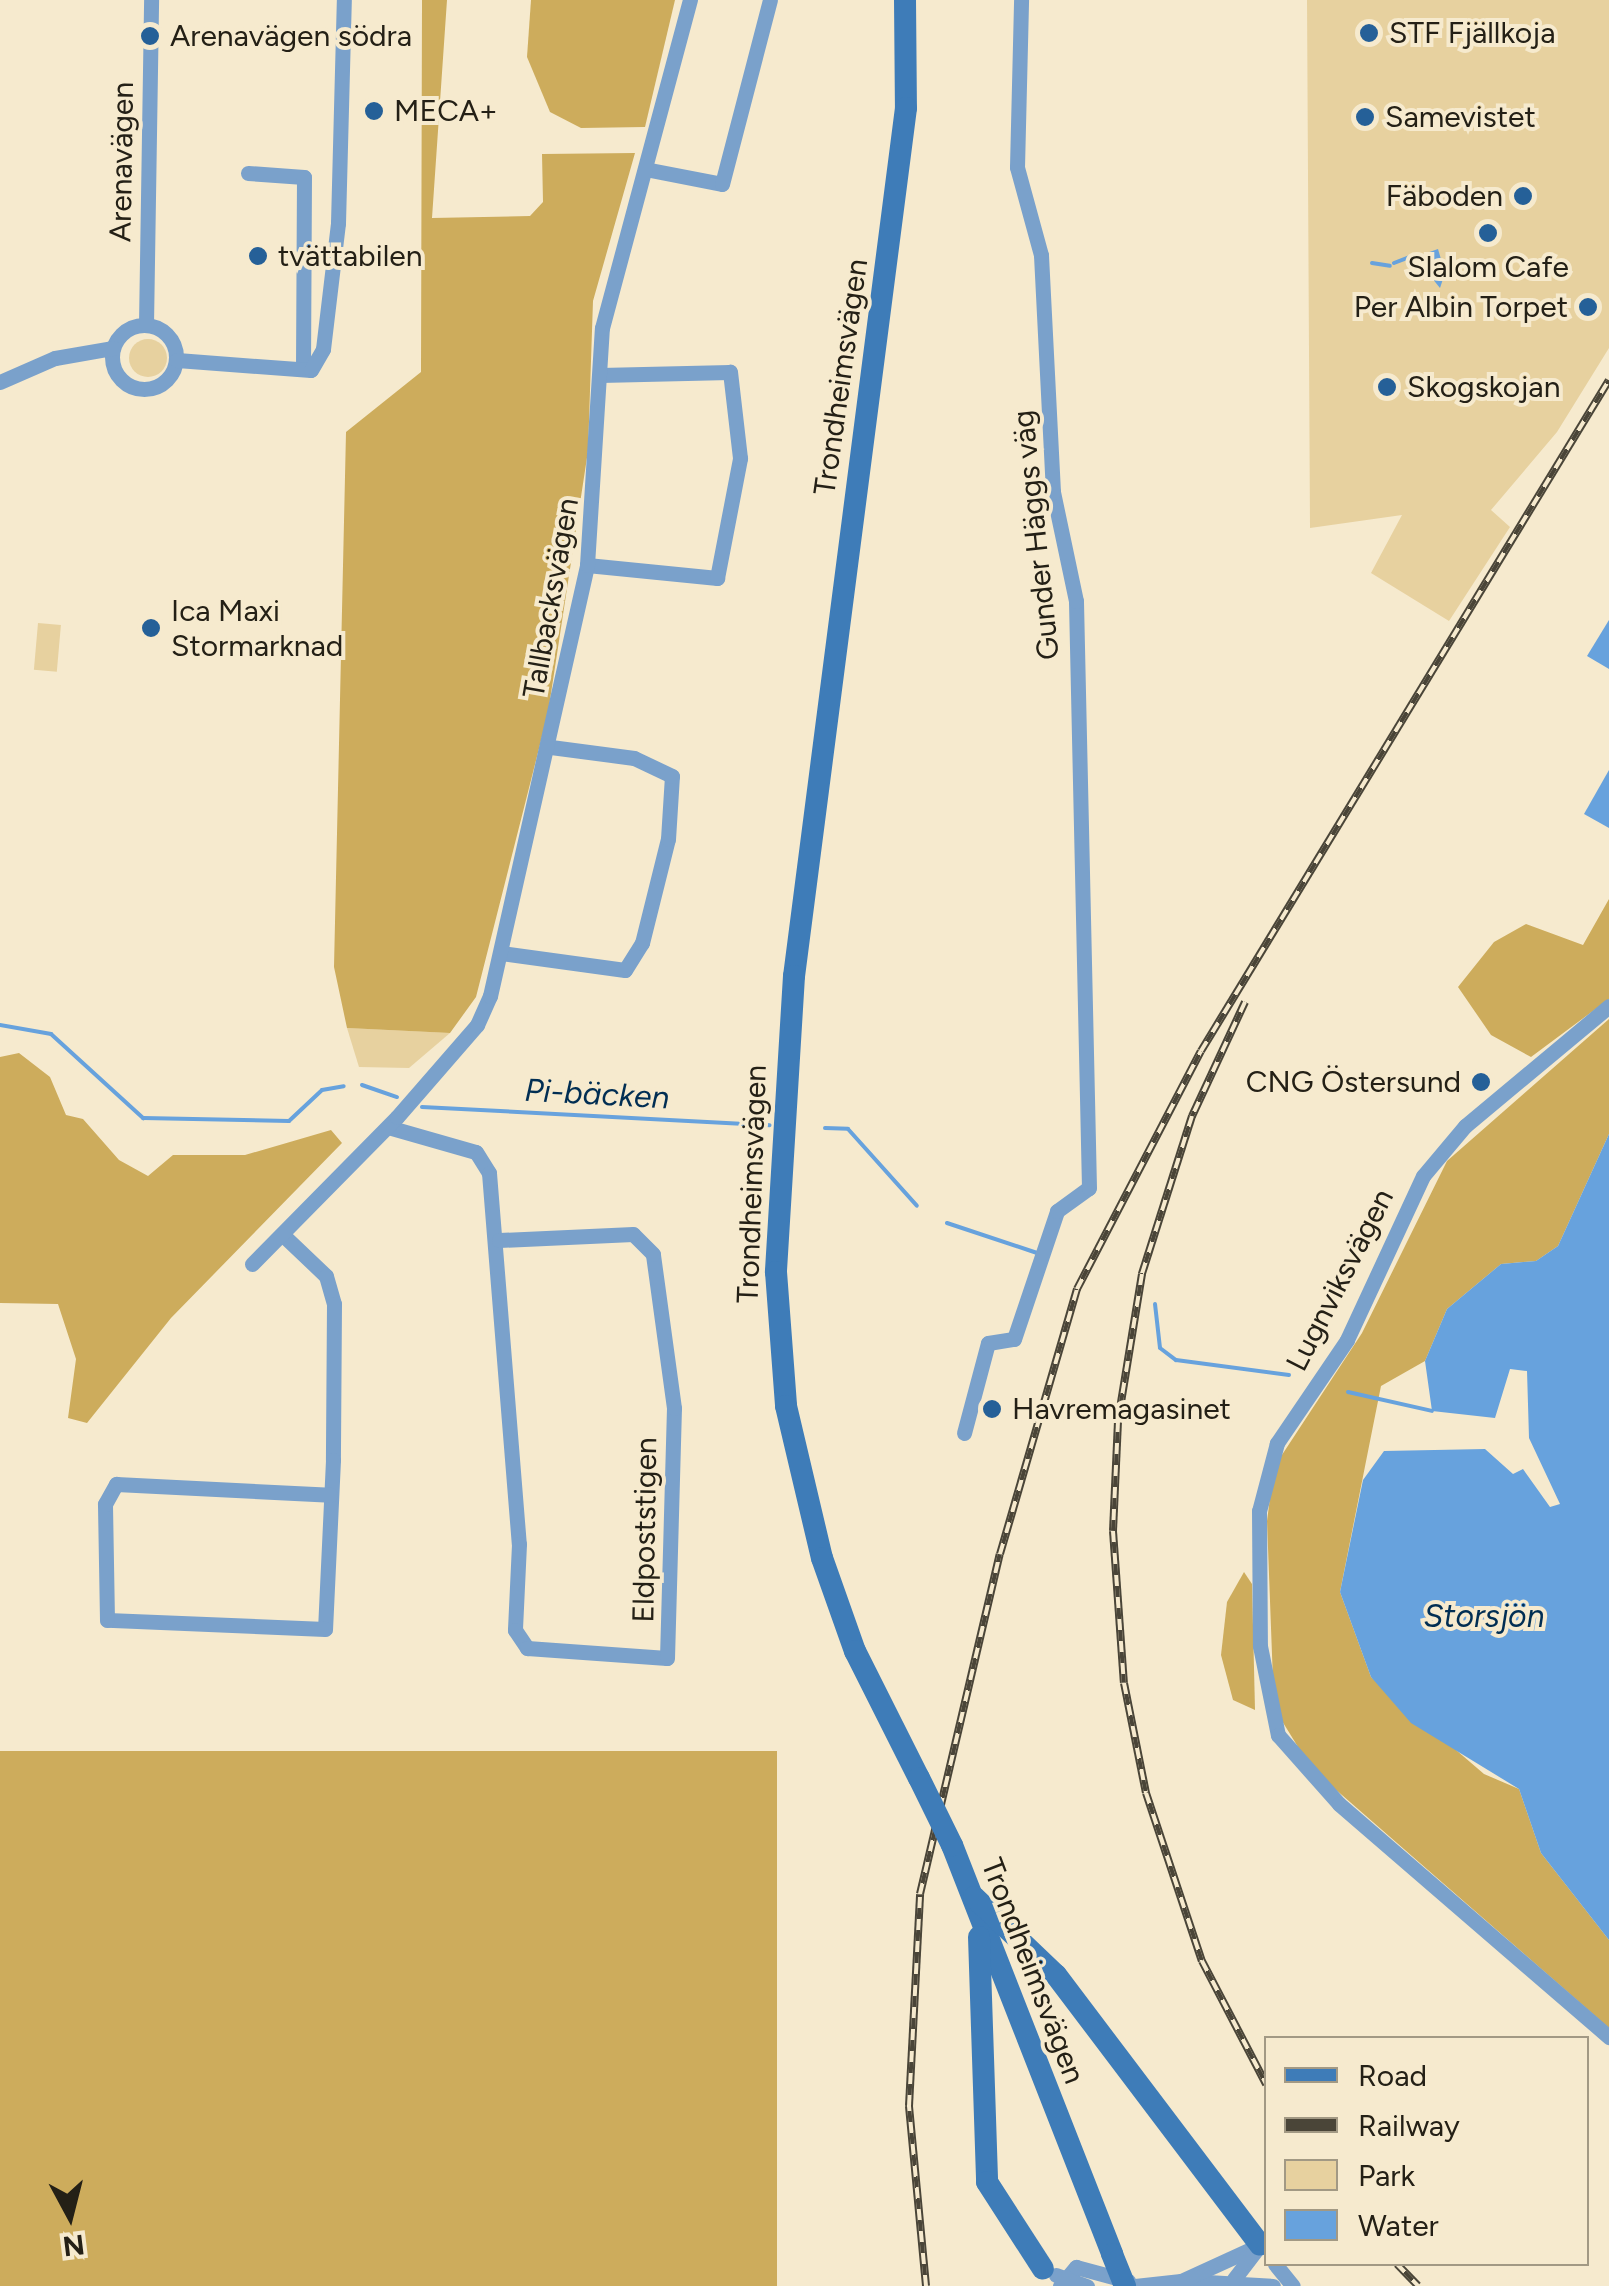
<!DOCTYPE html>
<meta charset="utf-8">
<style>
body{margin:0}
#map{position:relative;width:1609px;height:2286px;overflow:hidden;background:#f6eace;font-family:Figtree,sans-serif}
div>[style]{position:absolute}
.green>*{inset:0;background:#e7d19f;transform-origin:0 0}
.round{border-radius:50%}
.forest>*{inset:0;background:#cdac5c;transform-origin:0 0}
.water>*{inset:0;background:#67a2dd}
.stream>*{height:4px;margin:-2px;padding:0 2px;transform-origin:2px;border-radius:2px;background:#67a2dd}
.minor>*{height:15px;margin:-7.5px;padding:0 7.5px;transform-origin:7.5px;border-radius:7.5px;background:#7aa1cb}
.minor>.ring{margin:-7.5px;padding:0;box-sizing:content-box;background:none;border:15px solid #7aa1cb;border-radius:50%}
.secondary>*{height:22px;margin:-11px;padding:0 11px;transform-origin:11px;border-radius:11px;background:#3e7cb8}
.rail>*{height:8px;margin-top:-4px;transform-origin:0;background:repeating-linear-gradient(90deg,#f6eace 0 11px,#4a4538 0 22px);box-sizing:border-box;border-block:2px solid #4a4538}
.secondary-bridge>*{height:22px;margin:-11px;padding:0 11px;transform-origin:11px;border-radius:11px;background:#3e7cb8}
.dots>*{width:28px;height:28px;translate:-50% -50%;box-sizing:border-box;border:5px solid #f6eace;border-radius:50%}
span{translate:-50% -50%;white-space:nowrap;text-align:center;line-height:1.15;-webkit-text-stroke:8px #f6eace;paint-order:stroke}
.poi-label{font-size:30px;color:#242016}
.left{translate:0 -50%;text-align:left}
.right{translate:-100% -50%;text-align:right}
.street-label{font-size:30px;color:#242016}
.water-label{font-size:32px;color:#012e53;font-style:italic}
.legend{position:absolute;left:1264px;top:2036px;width:325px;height:230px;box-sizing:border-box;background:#f6eace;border:2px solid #a29984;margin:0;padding:12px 18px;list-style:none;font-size:30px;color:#242016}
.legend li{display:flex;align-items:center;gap:20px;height:50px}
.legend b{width:50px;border:2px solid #a29984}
.north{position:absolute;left:20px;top:2166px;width:100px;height:100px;-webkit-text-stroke:8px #f6eace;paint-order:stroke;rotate:173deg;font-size:28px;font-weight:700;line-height:40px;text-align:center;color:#242016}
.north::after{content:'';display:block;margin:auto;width:35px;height:45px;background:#242016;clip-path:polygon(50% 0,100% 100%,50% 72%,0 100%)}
</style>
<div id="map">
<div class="green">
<i style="clip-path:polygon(1307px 0,1609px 0,1609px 348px,1557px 432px,1491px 510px,1510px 527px,1449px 621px,1371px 573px,1402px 515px,1310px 528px)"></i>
<i class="round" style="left:129px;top:339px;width:38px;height:38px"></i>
<i style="left:38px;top:623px;width:23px;height:47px;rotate:5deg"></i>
<i style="clip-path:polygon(347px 1028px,450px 1033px,409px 1068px,359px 1067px)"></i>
</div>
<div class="forest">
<i style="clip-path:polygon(422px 0,447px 0,432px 218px,530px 216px,543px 202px,542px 154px,635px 153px,593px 301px,588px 451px,548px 713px,476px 997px,450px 1033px,347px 1028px,334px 967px,346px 432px,421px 372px)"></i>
<i style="clip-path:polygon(531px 0,675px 0,645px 127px,581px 128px,550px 112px,527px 57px)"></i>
<i style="clip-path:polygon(1609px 899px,1609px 999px,1531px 1057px,1491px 1035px,1458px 987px,1494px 942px,1526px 924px,1583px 945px)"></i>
<i style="clip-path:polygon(1609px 1019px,1609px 1134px,1558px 1246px,1536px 1261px,1501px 1264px,1447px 1309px,1425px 1361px,1381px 1386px,1340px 1592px,1371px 1677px,1484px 1774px,1519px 1789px,1541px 1853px,1609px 1940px,1609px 2028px,1311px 1768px,1274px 1708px,1267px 1521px,1274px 1467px,1362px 1333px,1447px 1161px)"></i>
<i style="clip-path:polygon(19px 1053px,50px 1077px,66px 1115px,83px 1119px,119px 1160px,148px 1176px,173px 1155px,245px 1155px,331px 1130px,342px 1143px,171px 1318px,87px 1423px,68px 1418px,76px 1359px,58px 1304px,0 1303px,0 1057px)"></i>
<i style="clip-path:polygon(1244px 1572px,1252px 1584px,1255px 1710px,1233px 1700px,1221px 1655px,1227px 1602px)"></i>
<i style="left:0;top:1751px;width:777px;height:535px"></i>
</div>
<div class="water">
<i style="clip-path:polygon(1438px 249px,1445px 273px,1440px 288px,1415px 257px)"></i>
<i style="clip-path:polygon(1609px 620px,1609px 669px,1587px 656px)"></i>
<i style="clip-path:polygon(1609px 770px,1609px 828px,1584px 814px)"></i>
<i style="clip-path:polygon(1609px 1134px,1609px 1940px,1541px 1853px,1519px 1789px,1411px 1723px,1371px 1677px,1340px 1592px,1363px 1480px,1384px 1451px,1485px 1449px,1513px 1474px,1523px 1469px,1550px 1507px,1560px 1504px,1529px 1438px,1527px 1371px,1510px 1369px,1495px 1418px,1432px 1411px,1425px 1361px,1447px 1309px,1501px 1264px,1536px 1261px,1558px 1246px)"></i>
</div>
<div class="stream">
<i style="left:1372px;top:263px;width:18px;rotate:9deg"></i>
<i style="left:1394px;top:263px;width:22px;rotate:-21deg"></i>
<i style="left:0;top:1025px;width:52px;rotate:10deg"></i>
<i style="left:51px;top:1034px;width:125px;rotate:42.4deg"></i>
<i style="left:143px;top:1118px;width:146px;rotate:1.2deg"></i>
<i style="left:289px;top:1121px;width:45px;rotate:-43.2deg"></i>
<i style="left:322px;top:1090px;width:22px;rotate:-10deg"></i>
<i style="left:362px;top:1085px;width:37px;rotate:19deg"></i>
<i style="left:422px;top:1107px;width:348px;rotate:3deg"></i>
<i style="left:825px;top:1128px;width:23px;rotate:2deg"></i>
<i style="left:848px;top:1129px;width:103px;rotate:48.1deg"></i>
<i style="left:947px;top:1223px;width:95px;rotate:18.4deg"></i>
<i style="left:1155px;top:1304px;width:44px;rotate:83.5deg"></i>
<i style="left:1160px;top:1348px;width:20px;rotate:37deg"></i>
<i style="left:1176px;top:1360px;width:114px;rotate:7.6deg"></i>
<i style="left:1348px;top:1392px;width:86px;rotate:12.7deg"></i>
</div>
<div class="minor">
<i style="left:645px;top:169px;width:78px;rotate:11deg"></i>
<i style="left:722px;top:184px;width:190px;rotate:-75.4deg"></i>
<i style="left:248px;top:173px;width:56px;rotate:4.1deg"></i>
<i style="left:304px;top:177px;width:192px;rotate:90.3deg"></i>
<i class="ring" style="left:112px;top:325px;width:49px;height:49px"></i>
<i style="left:146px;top:325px;width:325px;rotate:-89.1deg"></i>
<i style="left:177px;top:360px;width:134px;rotate:4.3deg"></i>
<i style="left:311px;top:370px;width:24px;rotate:-60deg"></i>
<i style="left:323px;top:349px;width:127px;rotate:-83.2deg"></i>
<i style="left:338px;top:223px;width:223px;rotate:-88.5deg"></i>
<i style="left:0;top:382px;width:60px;rotate:-23.6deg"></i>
<i style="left:55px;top:358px;width:59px;rotate:-9.8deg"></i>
<i style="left:587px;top:565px;width:131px;rotate:5.7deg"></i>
<i style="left:717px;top:578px;width:122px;rotate:-79.1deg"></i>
<i style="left:740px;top:458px;width:87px;rotate:-96.6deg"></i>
<i style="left:730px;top:372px;width:130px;rotate:178.7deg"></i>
<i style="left:501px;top:953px;width:125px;rotate:7.8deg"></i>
<i style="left:625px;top:970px;width:32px;rotate:-58deg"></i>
<i style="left:642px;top:943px;width:107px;rotate:-76deg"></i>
<i style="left:668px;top:839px;width:63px;rotate:-86.4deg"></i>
<i style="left:672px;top:776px;width:42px;rotate:-154.7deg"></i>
<i style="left:634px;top:758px;width:84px;rotate:-172.5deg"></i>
<i style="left:1609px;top:1006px;width:187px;rotate:140.2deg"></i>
<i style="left:1465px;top:1126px;width:65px;rotate:130deg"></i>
<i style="left:1423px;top:1176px;width:181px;rotate:114.9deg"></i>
<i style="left:1347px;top:1340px;width:125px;rotate:124.2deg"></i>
<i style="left:1277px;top:1443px;width:70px;rotate:104.8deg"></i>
<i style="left:1259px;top:1511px;width:135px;rotate:89.6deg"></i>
<i style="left:1260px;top:1646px;width:91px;rotate:78.6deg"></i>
<i style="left:1278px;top:1735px;width:92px;rotate:48.5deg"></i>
<i style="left:1339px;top:1804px;width:357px;rotate:40.8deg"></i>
<i style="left:388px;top:1127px;width:91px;rotate:15.9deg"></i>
<i style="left:476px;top:1152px;width:25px;rotate:58deg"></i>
<i style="left:489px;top:1173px;width:372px;rotate:85.4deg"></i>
<i style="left:519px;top:1544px;width:86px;rotate:92.7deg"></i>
<i style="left:515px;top:1630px;width:22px;rotate:56deg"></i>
<i style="left:527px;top:1648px;width:140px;rotate:4.1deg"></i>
<i style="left:667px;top:1658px;width:250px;rotate:-88.4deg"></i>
<i style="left:674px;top:1408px;width:155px;rotate:-97.8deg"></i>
<i style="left:653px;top:1254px;width:28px;rotate:-135deg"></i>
<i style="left:633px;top:1234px;width:134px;rotate:177.4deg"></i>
<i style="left:284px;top:1236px;width:58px;rotate:43.6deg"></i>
<i style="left:326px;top:1276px;width:29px;rotate:74deg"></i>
<i style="left:334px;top:1304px;width:156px;rotate:90.4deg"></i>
<i style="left:333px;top:1460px;width:169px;rotate:92.7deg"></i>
<i style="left:325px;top:1629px;width:218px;rotate:-177.6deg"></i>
<i style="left:107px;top:1620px;width:116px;rotate:-91deg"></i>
<i style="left:105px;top:1504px;width:23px;rotate:-61deg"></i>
<i style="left:116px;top:1484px;width:214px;rotate:2.9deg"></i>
<i style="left:252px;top:1264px;width:206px;rotate:-45.4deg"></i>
<i style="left:397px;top:1117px;width:122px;rotate:-49deg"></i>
<i style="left:477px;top:1025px;width:32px;rotate:-66deg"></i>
<i style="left:490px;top:996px;width:442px;rotate:-77.3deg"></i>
<i style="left:587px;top:565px;width:237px;rotate:-86.4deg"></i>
<i style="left:602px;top:328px;width:340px;rotate:-75deg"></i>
<i style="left:964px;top:1433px;width:93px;rotate:-75.1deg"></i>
<i style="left:988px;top:1343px;width:26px;rotate:-9deg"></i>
<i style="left:1014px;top:1339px;width:135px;rotate:-71.4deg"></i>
<i style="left:1057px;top:1211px;width:39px;rotate:-36deg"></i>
<i style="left:1089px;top:1188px;width:587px;rotate:-91.27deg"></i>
<i style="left:1076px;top:601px;width:111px;rotate:-101.9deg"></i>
<i style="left:1053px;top:492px;width:237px;rotate:-92.9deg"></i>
<i style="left:1041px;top:255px;width:91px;rotate:-105.3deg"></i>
<i style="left:1017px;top:167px;width:167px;rotate:-88.6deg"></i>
<i style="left:1275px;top:2264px;width:28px;rotate:51deg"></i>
<i style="left:1056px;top:2275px;width:33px;rotate:20deg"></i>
<i style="left:1190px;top:2281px;width:83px;rotate:3.4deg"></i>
<i style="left:1060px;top:2286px;width:25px;rotate:-50deg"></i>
<i style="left:1076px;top:2267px;width:54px;rotate:15.1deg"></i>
<i style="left:1135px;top:2286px;width:46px;rotate:-6.2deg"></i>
<i style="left:1181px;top:2281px;width:87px;rotate:-24.5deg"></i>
<i style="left:1260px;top:2245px;width:43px;rotate:127.4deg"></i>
</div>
<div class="secondary">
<i style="left:905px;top:0;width:108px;rotate:89.5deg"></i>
<i style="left:906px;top:108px;width:875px;rotate:97.35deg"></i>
<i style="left:794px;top:976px;width:297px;rotate:93.5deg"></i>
<i style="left:776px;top:1272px;width:134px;rotate:85.7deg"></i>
<i style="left:786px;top:1406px;width:156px;rotate:76.7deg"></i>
<i style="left:822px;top:1558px;width:99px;rotate:70.5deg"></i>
<i style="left:855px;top:1651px;width:142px;rotate:63.3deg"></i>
<i style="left:952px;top:1845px;width:439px;rotate:68.6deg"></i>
<i style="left:974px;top:1897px;width:113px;rotate:43.6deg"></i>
<i style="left:1056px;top:1975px;width:338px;rotate:52.9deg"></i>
<i style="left:979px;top:1937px;width:245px;rotate:88.1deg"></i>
<i style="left:987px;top:2182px;width:103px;rotate:57.2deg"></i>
</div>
<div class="rail">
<i style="left:1245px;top:1002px;width:126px;rotate:114.9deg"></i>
<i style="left:1192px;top:1116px;width:166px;rotate:107.6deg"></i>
<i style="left:1142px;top:1274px;width:149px;rotate:99.3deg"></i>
<i style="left:1118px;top:1421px;width:110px;rotate:92.6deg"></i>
<i style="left:1113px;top:1531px;width:152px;rotate:85.9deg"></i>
<i style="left:1124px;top:1683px;width:112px;rotate:78.7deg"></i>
<i style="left:1146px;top:1793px;width:177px;rotate:71.6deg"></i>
<i style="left:1202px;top:1961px;width:139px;rotate:62.5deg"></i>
<i style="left:1397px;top:2264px;width:30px;rotate:46deg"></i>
<i style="left:926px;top:2286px;width:181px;rotate:-95.4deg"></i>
<i style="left:909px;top:2106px;width:212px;rotate:-87deg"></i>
<i style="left:920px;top:1894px;width:349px;rotate:-76.8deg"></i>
<i style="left:1000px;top:1554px;width:276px;rotate:-73.8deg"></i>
<i style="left:1077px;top:1289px;width:268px;rotate:-62.5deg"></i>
<i style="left:1201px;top:1051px;width:785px;rotate:-58.7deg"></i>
</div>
<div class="secondary-bridge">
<i style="left:919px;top:1778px;width:75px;rotate:63.8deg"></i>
<i style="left:1112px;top:2254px;width:35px;rotate:68deg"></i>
</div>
<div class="dots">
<i style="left:1369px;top:33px;background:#256098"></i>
<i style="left:150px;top:36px;background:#256098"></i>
<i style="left:374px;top:111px;background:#256098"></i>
<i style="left:1365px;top:117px;background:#256098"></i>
<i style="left:1523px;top:196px;background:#256098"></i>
<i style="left:1488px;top:233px;background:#256098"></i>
<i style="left:258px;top:256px;background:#256098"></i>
<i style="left:1588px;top:307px;background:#256098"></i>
<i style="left:1387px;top:387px;background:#256098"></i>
<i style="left:151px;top:628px;background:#256098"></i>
<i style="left:1481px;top:1082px;background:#256098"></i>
<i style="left:992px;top:1409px;background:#256098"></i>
</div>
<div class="poi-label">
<span class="left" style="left:1389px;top:33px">STF Fjällkoja</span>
<span class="left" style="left:170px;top:36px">Arenavägen södra</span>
<span class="left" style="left:394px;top:111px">MECA+</span>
<span class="left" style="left:1385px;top:117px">Samevistet</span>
<span class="right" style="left:1503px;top:196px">Fäboden</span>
<span class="left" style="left:278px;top:256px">tvättabilen</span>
<span style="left:1488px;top:267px">Slalom Cafe</span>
<span class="right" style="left:1568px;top:307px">Per Albin Torpet</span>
<span class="left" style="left:1407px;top:387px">Skogskojan</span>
<span class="left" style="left:171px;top:628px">Ica Maxi<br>Stormarknad</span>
<span class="right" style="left:1461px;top:1082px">CNG Östersund</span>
<span class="left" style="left:1012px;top:1409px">Havremagasinet</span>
</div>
<div class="street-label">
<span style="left:122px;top:162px;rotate:-89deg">Arenavägen</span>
<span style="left:841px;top:377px;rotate:-82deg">Trondheimsvägen</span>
<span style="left:1036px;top:535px;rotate:-96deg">Gunder Häggs väg</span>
<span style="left:551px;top:598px;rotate:-80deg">Tallbacksvägen</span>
<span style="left:752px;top:1184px;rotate:-88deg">Trondheimsvägen</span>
<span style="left:1340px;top:1280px;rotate:-63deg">Lugnviksvägen</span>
<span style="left:645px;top:1530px;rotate:-89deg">Eldpoststigen</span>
<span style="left:1033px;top:1971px;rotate:69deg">Trondheimsvägen</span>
</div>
<div class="water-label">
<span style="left:597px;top:1094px;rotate:3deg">Pi-bäcken</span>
<span style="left:1484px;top:1616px">Storsjön</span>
</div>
<ul class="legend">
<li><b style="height:12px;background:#3e7cb8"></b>Road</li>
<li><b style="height:12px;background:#4a4538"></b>Railway</li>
<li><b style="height:28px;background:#e7d19f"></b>Park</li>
<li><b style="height:28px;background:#67a2dd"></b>Water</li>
</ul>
<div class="north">N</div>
</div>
